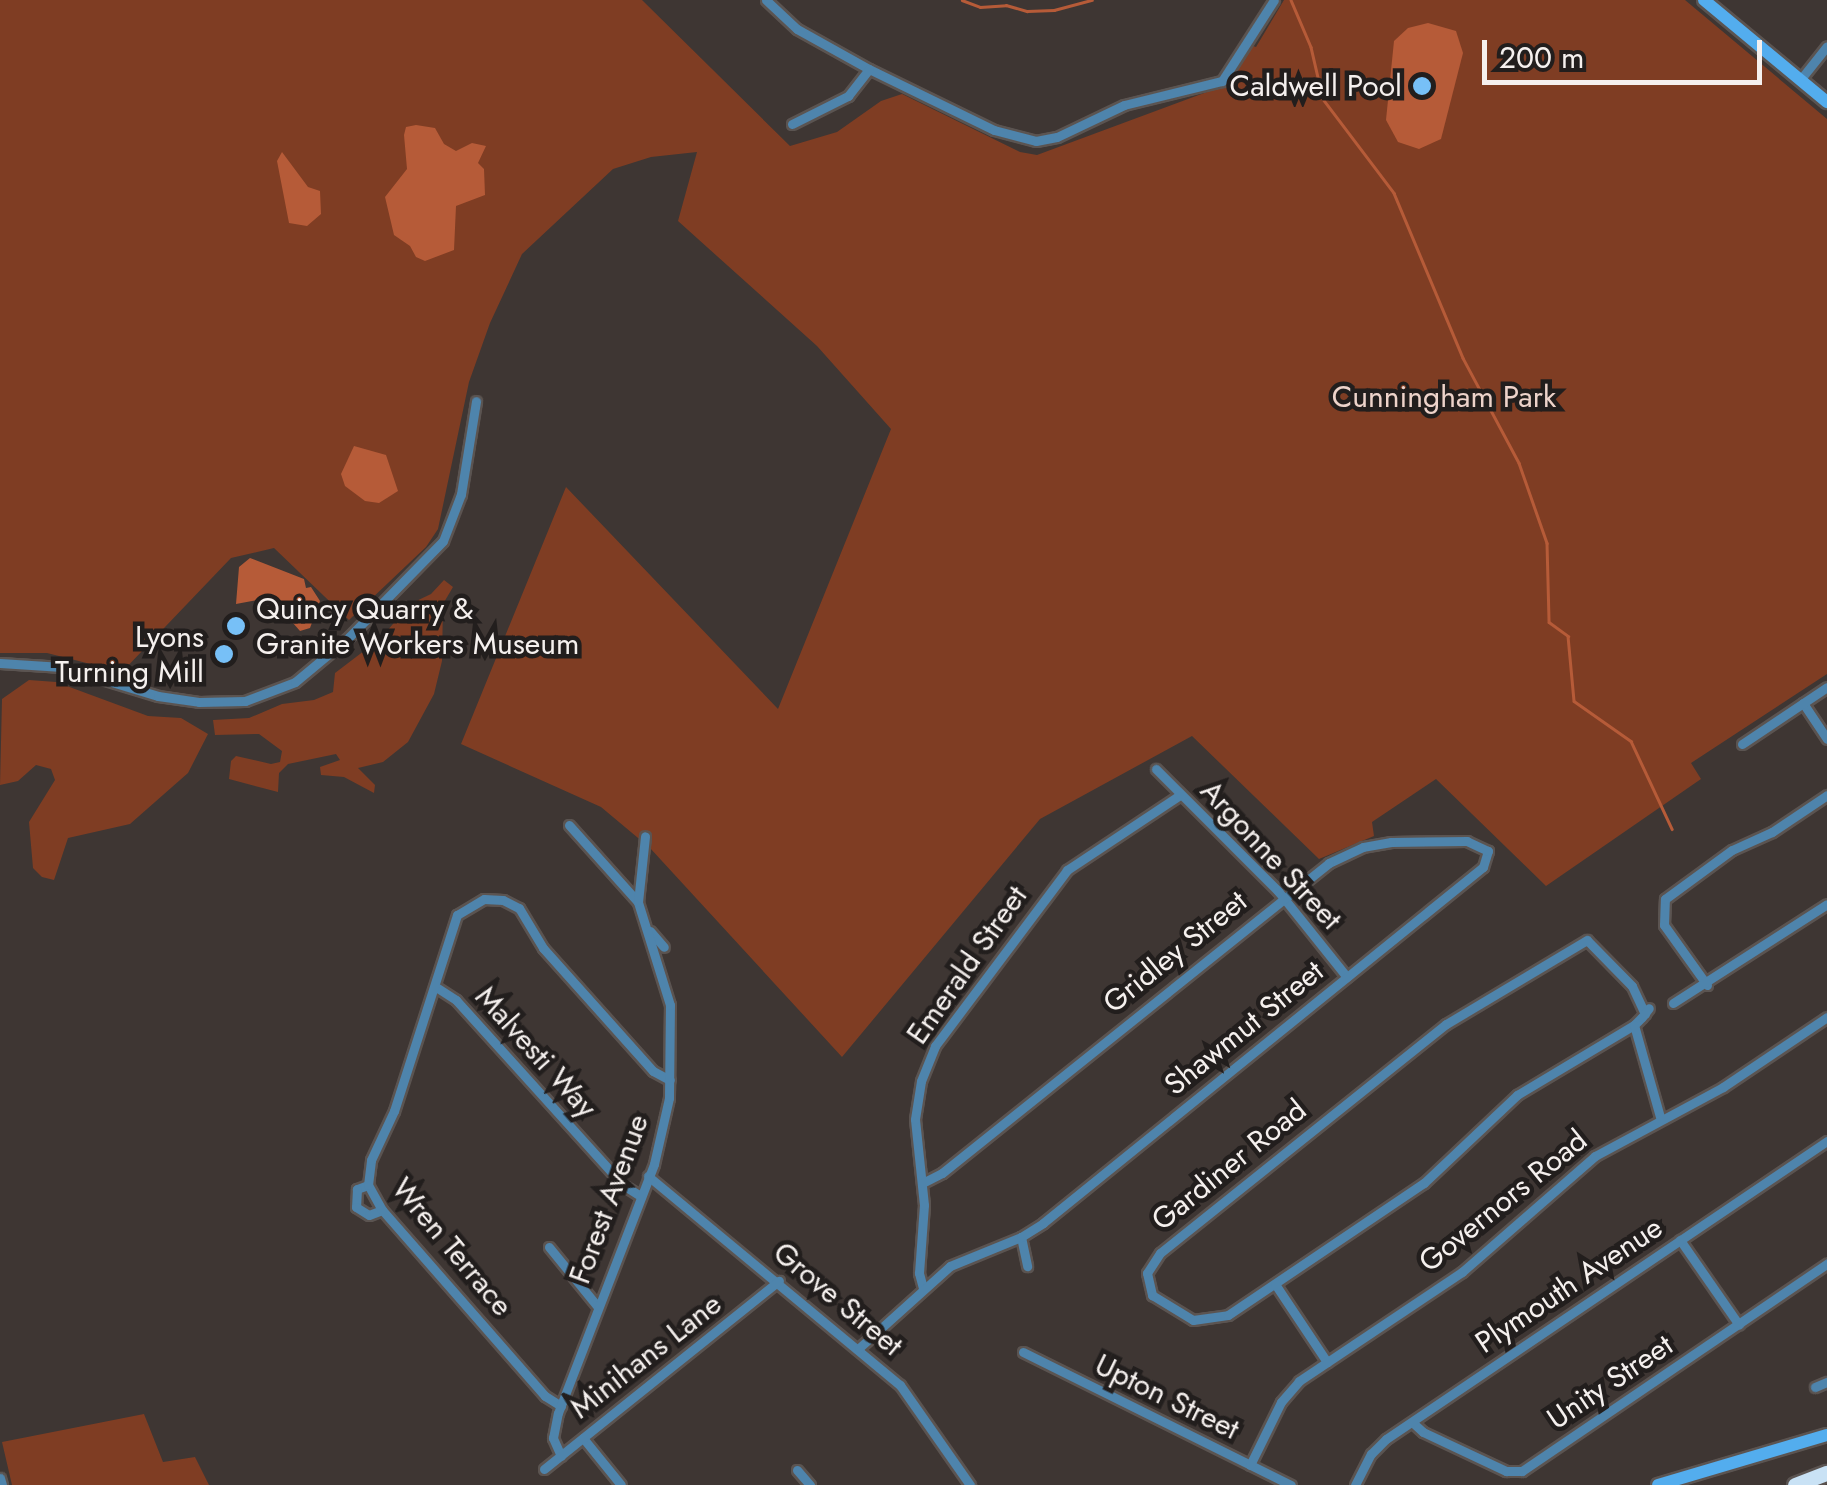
<!DOCTYPE html>
<style>
body{margin:0}
#map{position:relative;width:1827px;height:1485px;overflow:hidden;background:#3e3633;font-family:Jost,sans-serif}
div>[style]{position:absolute}
.green>*{inset:0;background:#7f3d23}
.water>*{inset:0;background:#b65b38}
.stream>*{height:2.5px;margin:-1.25px;padding:0 1.25px;transform-origin:1.25px;border-radius:1.25px;background:#b65b38}
.roads{filter:drop-shadow(2px 0 #5b5451) drop-shadow(-2px 0 #5b5451) drop-shadow(0 2px #5b5451) drop-shadow(0 -2px #5b5451)}
.street>*{height:9px;margin:-4.5px;padding:0 4.5px;transform-origin:4.5px;border-radius:4.5px;background:#4e84ac}
.secondary>*{height:12px;margin:-6px;padding:0 6px;transform-origin:6px;border-radius:6px;background:#53adee}
.highway>*{height:15px;margin:-7.5px;padding:0 7.5px;transform-origin:7.5px;border-radius:7.5px;background:#c9e2f5}
.dots>*{width:28px;height:28px;translate:-50% -50%;box-sizing:border-box;border:5px solid #221e1d;border-radius:50%}
span{translate:-50% -50%;white-space:nowrap;text-align:center;line-height:1.15;-webkit-text-stroke:9px #221e1d;paint-order:stroke}
.poi-label{font-size:30px;color:#f5f0ee}
.right{translate:-100% -50%;text-align:right}
.left{translate:0 -50%;text-align:left}
.park-label{font-size:30px;color:#edd3ca}
.street-label{font-size:30px;color:#f5f0ee}
.scale{position:absolute;left:1482px;top:40px;width:280px;height:45px;box-sizing:border-box;border:5px solid #f5f0ee;border-top:0;padding-left:12px;font-size:30px;line-height:35px;white-space:nowrap;color:#f5f0ee;-webkit-text-stroke:8px #221e1d;paint-order:stroke}
</style>
<div id="map">
<div class="green">
<i style="clip-path:polygon(0 0,642px 0,790px 146px,837px 132px,881px 101px,902px 94px,1020px 152px,1037px 155px,1223px 86px,1250px 45px,1256px 47px,1284px 0,1685px 0,1827px 119px,1827px 674px,1691px 763px,1701px 779px,1546px 886px,1436px 779px,1372px 822px,1374px 836px,1319px 859px,1192px 736px,1040px 819px,842px 1057px,650px 848px,601px 807px,461px 744px,566px 487px,778px 709px,891px 429px,817px 346px,678px 221px,697px 152px,651px 157px,613px 169px,522px 254px,490px 323px,469px 382px,438px 529px,426px 547px,349px 620px,274px 548px,231px 558px,122px 672px,47px 653px,0 653px)"></i>
<i style="clip-path:polygon(444px 580px,453px 587px,443px 604px,442px 661px,434px 694px,408px 742px,383px 762px,358px 768px,375px 785px,374px 793px,344px 777px,321px 775px,320px 767px,340px 760px,336px 754px,288px 764px,279px 773px,278px 792px,229px 779px,231px 761px,236px 756px,271px 764px,280px 762px,282px 751px,259px 734px,215px 735px,213px 720px,249px 718px,282px 704px,314px 700px,333px 692px,335px 673px,381px 638px,410px 604px,431px 594px)"></i>
<i style="clip-path:polygon(29px 680px,56px 682px,148px 716px,181px 718px,208px 734px,188px 773px,130px 824px,68px 838px,54px 880px,42px 877px,33px 868px,29px 822px,55px 780px,51px 769px,36px 765px,18px 781px,0 785px,2px 699px)"></i>
<i style="clip-path:polygon(144px 1414px,163px 1462px,195px 1457px,209px 1485px,12px 1485px,2px 1442px)"></i>
</div>
<div class="water">
<i style="clip-path:polygon(1428px 23px,1456px 31px,1463px 53px,1441px 139px,1419px 149px,1398px 142px,1386px 120px,1394px 41px,1408px 28px)"></i>
<i style="clip-path:polygon(416px 125px,435px 128px,444px 144px,456px 151px,472px 143px,486px 146px,478px 163px,484px 169px,485px 195px,456px 206px,454px 250px,425px 261px,416px 257px,410px 246px,394px 235px,385px 197px,407px 169px,404px 135px,406px 127px)"></i>
<i style="clip-path:polygon(282px 152px,308px 187px,320px 191px,321px 214px,307px 226px,289px 223px,277px 161px)"></i>
<i style="clip-path:polygon(354px 446px,386px 455px,398px 491px,379px 503px,365px 501px,345px 486px,341px 474px)"></i>
<i style="clip-path:polygon(250px 558px,304px 579px,306px 588px,311px 587px,320px 601px,310px 628px,300px 631px,285px 614px,296px 608px,294px 604px,267px 598px,236px 604px,239px 567px)"></i>
</div>
<div class="stream">
<i style="left:962px;top:0;width:19px;rotate:21deg"></i>
<i style="left:980px;top:7px;width:26px;rotate:-4deg"></i>
<i style="left:1006px;top:5px;width:22px;rotate:16deg"></i>
<i style="left:1027px;top:11px;width:27px;rotate:-2deg"></i>
<i style="left:1054px;top:10px;width:39px;rotate:-15deg"></i>
<i style="left:1291px;top:0;width:51px;rotate:66.9deg"></i>
<i style="left:1311px;top:47px;width:53px;rotate:77deg"></i>
<i style="left:1323px;top:99px;width:118px;rotate:52.9deg"></i>
<i style="left:1394px;top:193px;width:179px;rotate:67.3deg"></i>
<i style="left:1463px;top:358px;width:119px;rotate:61.9deg"></i>
<i style="left:1519px;top:463px;width:85px;rotate:70.7deg"></i>
<i style="left:1547px;top:543px;width:79px;rotate:88.5deg"></i>
<i style="left:1549px;top:622px;width:24px;rotate:36deg"></i>
<i style="left:1568px;top:636px;width:65px;rotate:84.7deg"></i>
<i style="left:1574px;top:701px;width:70px;rotate:35.1deg"></i>
<i style="left:1631px;top:741px;width:97px;rotate:65deg"></i>
</div>
<div class="roads">
<div class="street">
<i style="left:766px;top:0;width:42px;rotate:43.1deg"></i>
<i style="left:797px;top:29px;width:82px;rotate:29.1deg"></i>
<i style="left:869px;top:69px;width:139px;rotate:26deg"></i>
<i style="left:994px;top:130px;width:43px;rotate:14.7deg"></i>
<i style="left:1036px;top:141px;width:21px;rotate:-11deg"></i>
<i style="left:1057px;top:137px;width:74px;rotate:-25.5deg"></i>
<i style="left:1124px;top:105px;width:101px;rotate:-13.8deg"></i>
<i style="left:1222px;top:81px;width:96px;rotate:-57.3deg"></i>
<i style="left:1800px;top:80px;width:43px;rotate:-51.5deg"></i>
<i style="left:792px;top:124px;width:63px;rotate:-26.6deg"></i>
<i style="left:848px;top:96px;width:34px;rotate:-52deg"></i>
<i style="left:0;top:663px;width:62px;rotate:3.7deg"></i>
<i style="left:62px;top:667px;width:100px;rotate:16.8deg"></i>
<i style="left:158px;top:696px;width:41px;rotate:8.3deg"></i>
<i style="left:199px;top:702px;width:46px;rotate:-1.2deg"></i>
<i style="left:245px;top:701px;width:53px;rotate:-20.8deg"></i>
<i style="left:295px;top:682px;width:70px;rotate:-39.8deg"></i>
<i style="left:349px;top:637px;width:134px;rotate:-45.6deg"></i>
<i style="left:443px;top:541px;width:50px;rotate:-69deg"></i>
<i style="left:461px;top:494px;width:94px;rotate:-80.8deg"></i>
<i style="left:1803px;top:703px;width:43px;rotate:56.3deg"></i>
<i style="left:1742px;top:744px;width:102px;rotate:-33.8deg"></i>
<i style="left:1156px;top:769px;width:173px;rotate:45deg"></i>
<i style="left:1278px;top:891px;width:110px;rotate:51.3deg"></i>
<i style="left:569px;top:825px;width:103px;rotate:48.1deg"></i>
<i style="left:650px;top:931px;width:21px;rotate:49deg"></i>
<i style="left:1707px;top:985px;width:74px;rotate:-125.6deg"></i>
<i style="left:1664px;top:925px;width:26px;rotate:-88deg"></i>
<i style="left:1665px;top:899px;width:83px;rotate:-36.2deg"></i>
<i style="left:1732px;top:850px;width:44px;rotate:-24.2deg"></i>
<i style="left:1772px;top:832px;width:66px;rotate:-33.9deg"></i>
<i style="left:436px;top:987px;width:24px;rotate:33deg"></i>
<i style="left:456px;top:1000px;width:249px;rotate:47.9deg"></i>
<i style="left:623px;top:1185px;width:19px;rotate:32deg"></i>
<i style="left:1673px;top:1003px;width:183px;rotate:-32.7deg"></i>
<i style="left:1645px;top:1014px;width:31px;rotate:-115deg"></i>
<i style="left:1632px;top:986px;width:64px;rotate:-134.4deg"></i>
<i style="left:1587px;top:940px;width:164px;rotate:149.2deg"></i>
<i style="left:1446px;top:1024px;width:366px;rotate:141.3deg"></i>
<i style="left:1160px;top:1253px;width:24px;rotate:123deg"></i>
<i style="left:1147px;top:1273px;width:23px;rotate:77deg"></i>
<i style="left:1152px;top:1295px;width:48px;rotate:31.4deg"></i>
<i style="left:1193px;top:1320px;width:35px;rotate:-8deg"></i>
<i style="left:1228px;top:1315px;width:236px;rotate:-34deg"></i>
<i style="left:1424px;top:1183px;width:128px;rotate:-43.4deg"></i>
<i style="left:1517px;top:1095px;width:136px;rotate:-30.9deg"></i>
<i style="left:1634px;top:1025px;width:11px;rotate:-45deg"></i>
<i style="left:1642px;top:1017px;width:11px;rotate:-52deg"></i>
<i style="left:1634px;top:1025px;width:96px;rotate:74.2deg"></i>
<i style="left:648px;top:1176px;width:327px;rotate:39.7deg"></i>
<i style="left:900px;top:1385px;width:122px;rotate:55deg"></i>
<i style="left:368px;top:1185px;width:12px;rotate:160deg"></i>
<i style="left:357px;top:1189px;width:18px;rotate:93deg"></i>
<i style="left:356px;top:1207px;width:15px;rotate:32deg"></i>
<i style="left:369px;top:1215px;width:14px;rotate:-21deg"></i>
<i style="left:1021px;top:1237px;width:30px;rotate:78deg"></i>
<i style="left:1680px;top:1240px;width:103px;rotate:55.2deg"></i>
<i style="left:549px;top:1247px;width:77px;rotate:50.8deg"></i>
<i style="left:1275px;top:1284px;width:94px;rotate:56.3deg"></i>
<i style="left:923px;top:1288px;width:16px;rotate:-105deg"></i>
<i style="left:919px;top:1273px;width:68px;rotate:-85.8deg"></i>
<i style="left:924px;top:1205px;width:86px;rotate:-96deg"></i>
<i style="left:915px;top:1119px;width:38px;rotate:-81deg"></i>
<i style="left:921px;top:1081px;width:38px;rotate:-68deg"></i>
<i style="left:935px;top:1046px;width:220px;rotate:-53.1deg"></i>
<i style="left:1067px;top:870px;width:136px;rotate:-33.6deg"></i>
<i style="left:859px;top:1348px;width:122px;rotate:-42deg"></i>
<i style="left:950px;top:1266px;width:77px;rotate:-22.2deg"></i>
<i style="left:1021px;top:1237px;width:26px;rotate:-32deg"></i>
<i style="left:1043px;top:1223px;width:566px;rotate:-38.98deg"></i>
<i style="left:1483px;top:867px;width:17px;rotate:-73deg"></i>
<i style="left:1488px;top:851px;width:23px;rotate:-155deg"></i>
<i style="left:1467px;top:841px;width:76px;rotate:179.2deg"></i>
<i style="left:1391px;top:842px;width:28px;rotate:170deg"></i>
<i style="left:1363px;top:847px;width:38px;rotate:155deg"></i>
<i style="left:1329px;top:863px;width:496px;rotate:141.3deg"></i>
<i style="left:942px;top:1173px;width:22px;rotate:153deg"></i>
<i style="left:1023px;top:1352px;width:299px;rotate:26.4deg"></i>
<i style="left:1815px;top:1387px;width:13px;rotate:-23deg"></i>
<i style="left:561px;top:1406px;width:19px;rotate:-148deg"></i>
<i style="left:545px;top:1396px;width:247px;rotate:-131.2deg"></i>
<i style="left:382px;top:1210px;width:29px;rotate:-119deg"></i>
<i style="left:368px;top:1185px;width:25px;rotate:-83deg"></i>
<i style="left:371px;top:1160px;width:54px;rotate:-64.9deg"></i>
<i style="left:394px;top:1111px;width:206px;rotate:-72.2deg"></i>
<i style="left:457px;top:915px;width:31px;rotate:-31deg"></i>
<i style="left:484px;top:899px;width:19px;rotate:3deg"></i>
<i style="left:503px;top:900px;width:18px;rotate:27deg"></i>
<i style="left:519px;top:908px;width:47px;rotate:59deg"></i>
<i style="left:543px;top:948px;width:165px;rotate:48.2deg"></i>
<i style="left:653px;top:1071px;width:19px;rotate:28deg"></i>
<i style="left:1412px;top:1422px;width:15px;rotate:42deg"></i>
<i style="left:1423px;top:1432px;width:92px;rotate:25.2deg"></i>
<i style="left:1506px;top:1471px;width:16px"></i>
<i style="left:1522px;top:1471px;width:369px;rotate:-34.2deg"></i>
<i style="left:583px;top:1438px;width:60px;rotate:51deg"></i>
<i style="left:561px;top:1456px;width:20px;rotate:-114deg"></i>
<i style="left:553px;top:1438px;width:25px;rotate:-79deg"></i>
<i style="left:558px;top:1413px;width:267px;rotate:-68.9deg"></i>
<i style="left:654px;top:1164px;width:68px;rotate:-77.2deg"></i>
<i style="left:669px;top:1098px;width:93px;rotate:-89.4deg"></i>
<i style="left:670px;top:1005px;width:108px;rotate:-107.3deg"></i>
<i style="left:638px;top:902px;width:66px;rotate:-83.9deg"></i>
<i style="left:1250px;top:1465px;width:70px;rotate:-63.8deg"></i>
<i style="left:1281px;top:1402px;width:28px;rotate:-49deg"></i>
<i style="left:1299px;top:1381px;width:196px;rotate:-33.8deg"></i>
<i style="left:1462px;top:1272px;width:176px;rotate:-41.1deg"></i>
<i style="left:1595px;top:1156px;width:145px;rotate:-28.3deg"></i>
<i style="left:1723px;top:1087px;width:125px;rotate:-33.9deg"></i>
<i style="left:544px;top:1469px;width:301px;rotate:-38.7deg"></i>
<i style="left:797px;top:1470px;width:20px;rotate:49deg"></i>
<i style="left:0;top:1478px;width:7px;rotate:74deg"></i>
<i style="left:1355px;top:1485px;width:35px;rotate:-63deg"></i>
<i style="left:1371px;top:1454px;width:21px;rotate:-45deg"></i>
<i style="left:1386px;top:1439px;width:532px;rotate:-34.05deg"></i>
</div>
<div class="secondary">
<i style="left:1704px;top:0;width:160px;rotate:39.7deg"></i>
<i style="left:1658px;top:1485px;width:176px;rotate:-16.5deg"></i>
</div>
<div class="highway">
<i style="left:1795px;top:1485px;width:34px;rotate:-21deg"></i>
</div>
</div>
<div class="dots">
<i style="left:1422px;top:86px;background:#77c0f7"></i>
<i style="left:236px;top:626px;background:#77c0f7"></i>
<i style="left:224px;top:654px;background:#77c0f7"></i>
</div>
<div class="poi-label">
<span class="right" style="left:1402px;top:86px">Caldwell Pool</span>
<span class="left" style="left:256px;top:626px">Quincy Quarry &amp;<br>Granite Workers Museum</span>
<span class="right" style="left:204px;top:654px">Lyons<br>Turning Mill</span>
</div>
<div class="park-label">
<span style="left:1444px;top:397px">Cunningham Park</span>
</div>
<div class="street-label">
<span style="left:1271px;top:855px;rotate:47deg">Argonne Street</span>
<span style="left:1175px;top:952px;rotate:-39deg">Gridley Street</span>
<span style="left:967px;top:965px;rotate:-55deg">Emerald Street</span>
<span style="left:1244px;top:1028px;rotate:-39deg">Shawmut Street</span>
<span style="left:536px;top:1052px;rotate:48deg">Malvesti Way</span>
<span style="left:1229px;top:1165px;rotate:-39deg">Gardiner Road</span>
<span style="left:609px;top:1199px;rotate:-70deg">Forest Avenue</span>
<span style="left:1503px;top:1201px;rotate:-39deg">Governors Road</span>
<span style="left:452px;top:1247px;rotate:50deg">Wren Terrace</span>
<span style="left:1569px;top:1285px;rotate:-34deg">Plymouth Avenue</span>
<span style="left:838px;top:1299px;rotate:40deg">Grove Street</span>
<span style="left:646px;top:1356px;rotate:-38deg">Minihans Lane</span>
<span style="left:1610px;top:1382px;rotate:-34deg">Unity Street</span>
<span style="left:1167px;top:1397px;rotate:26deg">Upton Street</span>
</div>
<div class="scale">200 m</div>
</div>
